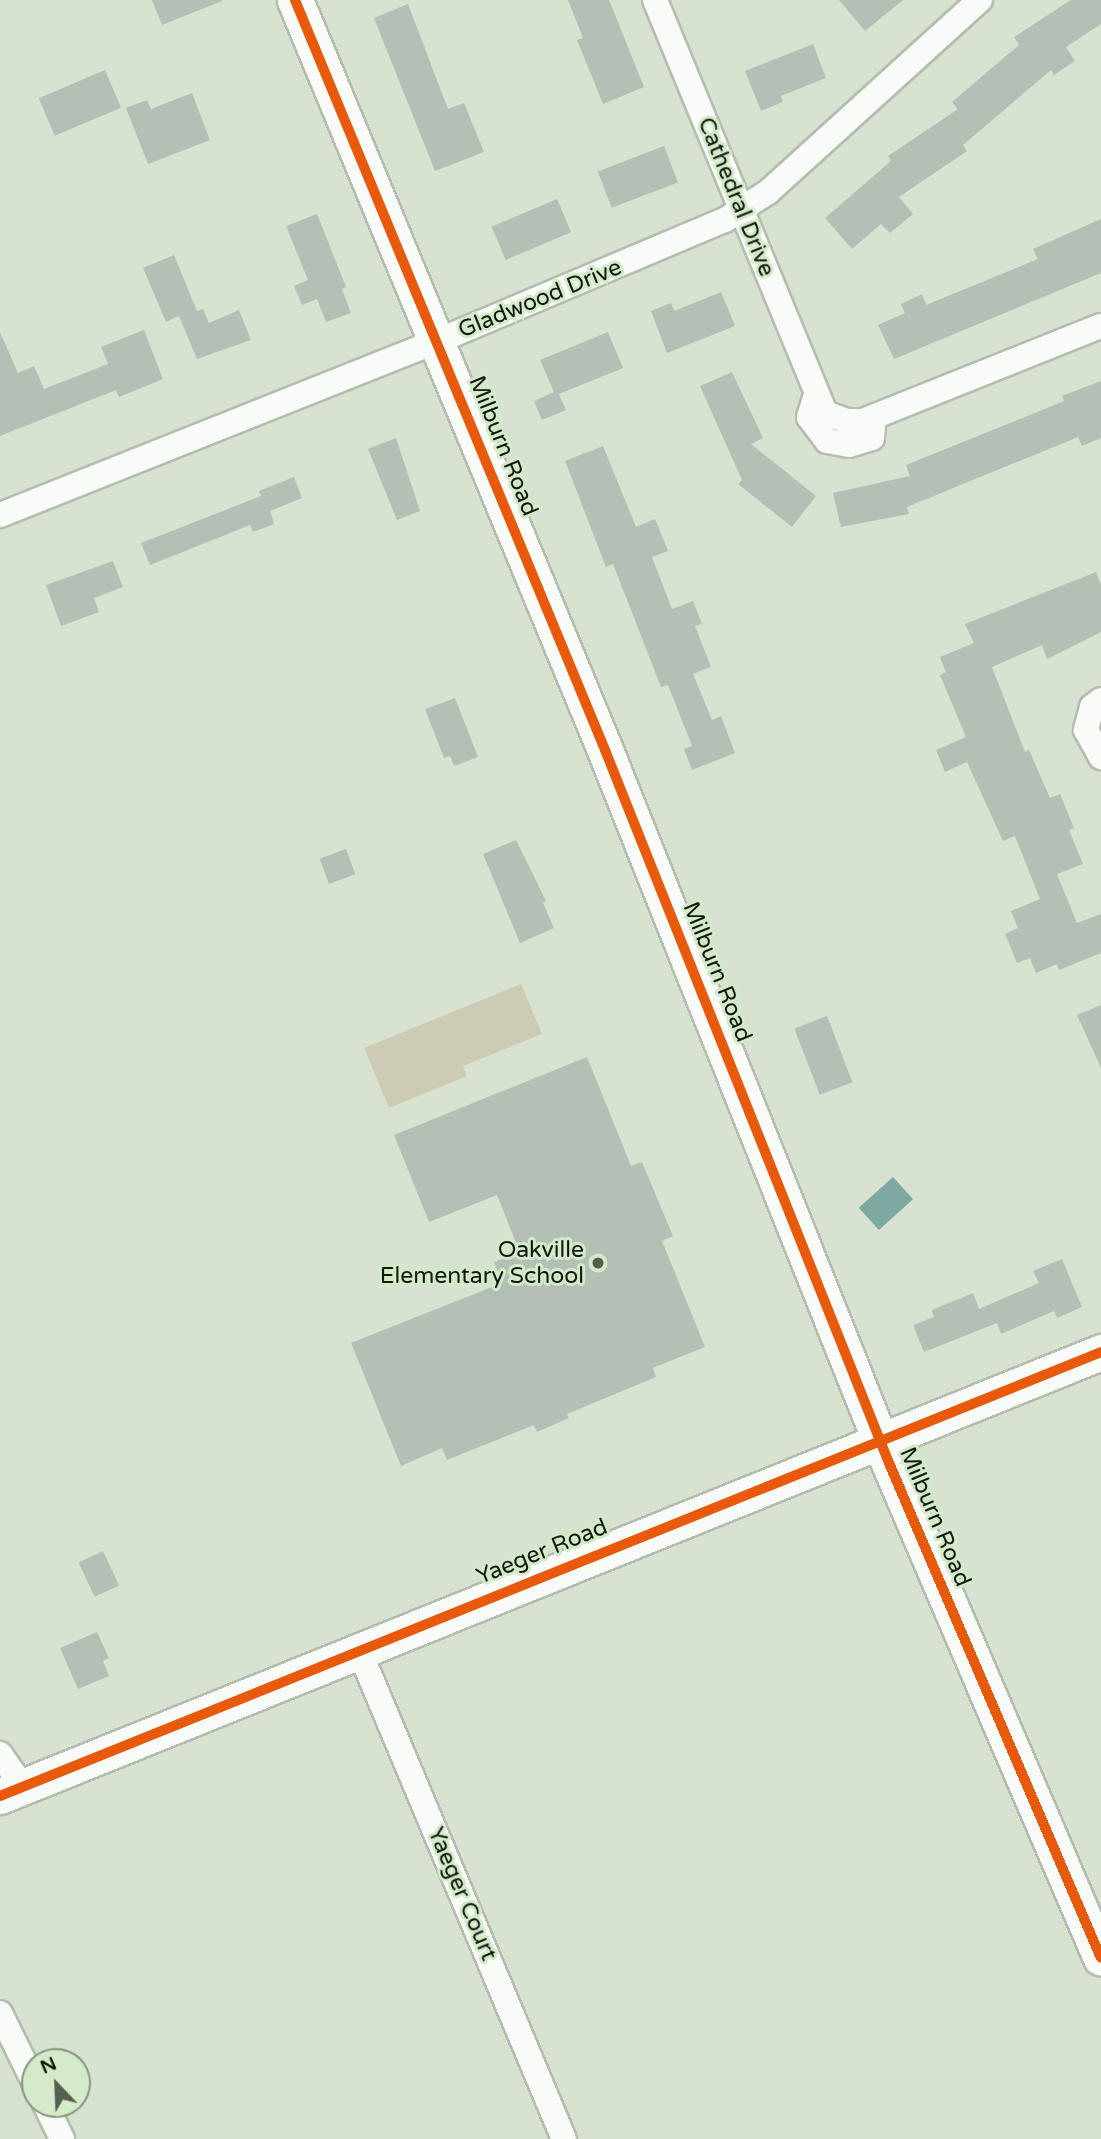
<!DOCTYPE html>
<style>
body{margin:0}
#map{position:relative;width:1101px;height:2139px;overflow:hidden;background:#d7e2d1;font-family:"Varela Round",sans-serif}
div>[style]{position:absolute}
.green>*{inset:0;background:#cecbb5}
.water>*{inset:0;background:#7ea9a2;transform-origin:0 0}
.building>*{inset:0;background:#b4c0b5;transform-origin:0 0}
.roads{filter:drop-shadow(2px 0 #b4bdaf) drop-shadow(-2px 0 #b4bdaf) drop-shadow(0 2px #b4bdaf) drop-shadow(0 -2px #b4bdaf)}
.street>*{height:24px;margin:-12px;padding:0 12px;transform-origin:12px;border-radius:12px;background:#f9fbf8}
.secondary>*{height:35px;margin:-17.5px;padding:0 17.5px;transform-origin:17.5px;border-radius:17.5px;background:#f9fbf8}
.cycleway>*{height:10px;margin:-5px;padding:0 5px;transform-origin:5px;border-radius:5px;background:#e8590c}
.dots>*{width:19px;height:19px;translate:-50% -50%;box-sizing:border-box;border:4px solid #d4eac9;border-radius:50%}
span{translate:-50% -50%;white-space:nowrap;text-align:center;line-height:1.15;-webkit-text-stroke:6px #d4eac9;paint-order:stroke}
.street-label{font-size:23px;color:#10180c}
.poi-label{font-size:23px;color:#10180c}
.right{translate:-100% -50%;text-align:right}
.north{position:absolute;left:21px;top:2048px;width:70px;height:70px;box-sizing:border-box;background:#d4eac9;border:2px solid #86967d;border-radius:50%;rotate:337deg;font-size:19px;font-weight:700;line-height:28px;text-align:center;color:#10180c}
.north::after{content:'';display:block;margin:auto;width:24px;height:32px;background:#565f51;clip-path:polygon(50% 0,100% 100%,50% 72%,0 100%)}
</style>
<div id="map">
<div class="green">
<i style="clip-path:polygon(521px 984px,542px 1034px,463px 1066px,467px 1076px,389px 1108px,364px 1048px)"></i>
</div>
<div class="water">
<i style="left:893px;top:1177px;width:30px;height:46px;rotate:48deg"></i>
</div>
<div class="building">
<i style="clip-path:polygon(152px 0,222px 0,222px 1px,162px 25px)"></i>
<i style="clip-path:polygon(568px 0,609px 0,644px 87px,603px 104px,577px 40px,583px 38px)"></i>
<i style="clip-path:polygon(839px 0,903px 0,865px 31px)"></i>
<i style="clip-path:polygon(1071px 0,1101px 0,1101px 24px,1066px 47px,1075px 61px,1054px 75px,1051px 70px,963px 145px,967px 151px,899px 197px,913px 214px,890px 233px,881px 224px,852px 249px,825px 218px,891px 161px,888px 156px,958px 109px,952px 102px,1019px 45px,1014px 37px)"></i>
<i style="clip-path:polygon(408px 4px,448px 109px,464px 103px,484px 152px,435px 171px,374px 18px)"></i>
<i style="clip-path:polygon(813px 44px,826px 78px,781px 96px,783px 102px,761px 111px,745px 71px)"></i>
<i style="left:105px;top:70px;width:41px;height:72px;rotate:67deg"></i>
<i style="clip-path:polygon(192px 93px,210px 140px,148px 164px,126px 108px,147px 100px,151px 109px)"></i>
<i style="left:664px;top:146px;width:39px;height:71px;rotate:69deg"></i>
<i style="left:557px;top:199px;width:36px;height:71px;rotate:67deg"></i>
<i style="clip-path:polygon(317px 214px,346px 287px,342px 289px,351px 313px,326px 322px,317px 299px,302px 305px,294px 286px,308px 280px,286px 226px)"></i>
<i style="clip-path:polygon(1101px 219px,1101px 273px,894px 359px,878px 325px,905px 313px,901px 304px,922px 294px,926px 305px,1038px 259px,1033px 249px)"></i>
<i style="clip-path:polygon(174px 255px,197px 311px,203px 309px,209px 323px,239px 310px,251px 340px,197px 359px,179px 316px,166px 322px,143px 268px)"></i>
<i style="clip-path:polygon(721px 292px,735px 326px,667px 353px,651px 311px,671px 303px,674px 311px)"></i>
<i style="clip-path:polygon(144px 330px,163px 379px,119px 397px,116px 390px,0 436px,0 332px,18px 373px,34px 366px,44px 389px,108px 364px,101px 347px)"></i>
<i style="clip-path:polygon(608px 332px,623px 368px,559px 394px,566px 410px,542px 420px,534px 401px,554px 392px,540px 360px)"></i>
<i style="clip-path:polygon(732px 372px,763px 438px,751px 444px,816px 496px,792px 527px,738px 484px,742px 480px,700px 386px)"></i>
<i style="clip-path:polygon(1101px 381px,1101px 438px,1082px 446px,1078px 437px,907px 507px,909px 514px,841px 527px,833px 493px,910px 476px,906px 465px,1064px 401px,1062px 396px)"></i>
<i style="clip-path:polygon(396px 438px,420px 511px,397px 520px,368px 449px)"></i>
<i style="clip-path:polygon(603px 446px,636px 527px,655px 519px,668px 551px,652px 557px,672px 609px,693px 601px,702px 624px,695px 626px,711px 667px,693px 674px,712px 720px,721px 716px,735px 753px,692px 770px,684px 749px,692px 746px,668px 685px,661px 687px,613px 564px,606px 567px,565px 461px)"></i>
<i style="clip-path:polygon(294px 477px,302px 498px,270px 511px,274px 524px,253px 532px,250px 525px,150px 565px,141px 543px,261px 496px,259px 491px)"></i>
<i style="clip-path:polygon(113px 561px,123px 587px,94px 598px,99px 612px,61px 626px,46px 585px)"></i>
<i style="clip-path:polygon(1096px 572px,1101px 585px,1101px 632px,1047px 659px,1042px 645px,992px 667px,1025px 752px,1029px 750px,1050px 798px,1060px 794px,1074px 828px,1069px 830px,1083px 864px,1057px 874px,1077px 923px,1101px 914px,1101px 953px,1059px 970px,1057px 964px,1036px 973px,1030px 958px,1017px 963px,1005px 934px,1018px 928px,1011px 911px,1040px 899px,1015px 836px,1003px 841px,967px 762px,945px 772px,936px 750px,966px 737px,940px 675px,946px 672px,940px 657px,974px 643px,965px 624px)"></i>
<i style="clip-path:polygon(455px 698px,478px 757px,454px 766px,450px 756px,444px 758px,425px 709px)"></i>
<i style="clip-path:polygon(516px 840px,546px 901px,543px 903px,554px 928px,520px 943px,483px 854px)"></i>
<i style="left:346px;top:849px;width:27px;height:28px;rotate:70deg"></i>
<i style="clip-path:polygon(1101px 1005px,1101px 1068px,1077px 1015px)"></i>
<i style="left:827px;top:1016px;width:71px;height:35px;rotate:69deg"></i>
<i style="clip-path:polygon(587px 1057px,631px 1166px,642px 1162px,673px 1236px,662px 1241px,705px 1347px,653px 1368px,656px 1377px,567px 1414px,569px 1418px,537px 1432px,534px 1425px,447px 1460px,442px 1448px,401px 1466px,351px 1343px,502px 1283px,494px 1262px,520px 1253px,497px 1195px,429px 1222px,394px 1135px)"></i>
<i style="clip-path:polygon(1062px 1259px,1082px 1307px,1057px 1318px,1054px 1311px,1001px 1334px,997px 1323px,924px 1352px,913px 1325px,934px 1317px,932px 1310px,973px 1293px,979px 1309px,1039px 1283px,1033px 1271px)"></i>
<i style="left:103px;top:1551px;width:38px;height:27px;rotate:65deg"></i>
<i style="clip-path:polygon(97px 1632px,109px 1658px,103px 1661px,109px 1676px,78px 1689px,60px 1648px)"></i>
</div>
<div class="roads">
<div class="street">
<i style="left:655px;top:0;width:447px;rotate:67.6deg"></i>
<i style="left:825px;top:413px;width:23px;rotate:20deg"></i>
<i style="left:847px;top:421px;width:16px"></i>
<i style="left:863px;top:421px;width:256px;rotate:-21.8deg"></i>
<i style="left:814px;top:401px;width:17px;rotate:107deg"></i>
<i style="left:809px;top:417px;width:30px;rotate:53deg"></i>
<i style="left:827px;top:441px;width:22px;rotate:10deg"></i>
<i style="left:849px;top:445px;width:24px;rotate:-17deg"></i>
<i style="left:872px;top:438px;width:21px;rotate:-85deg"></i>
<i style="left:0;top:515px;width:471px;rotate:-21.7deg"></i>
<i style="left:438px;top:341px;width:311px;rotate:-22.9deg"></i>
<i style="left:725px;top:220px;width:51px;rotate:-33.1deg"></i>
<i style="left:768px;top:192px;width:286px;rotate:-42.2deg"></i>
<i style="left:1101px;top:700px;width:11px;rotate:142deg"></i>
<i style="left:1092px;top:707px;width:24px;rotate:105deg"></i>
<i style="left:1086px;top:730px;width:31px;rotate:61deg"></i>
<i style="left:359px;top:1650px;width:530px;rotate:67.26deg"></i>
<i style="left:0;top:1754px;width:40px;rotate:55.1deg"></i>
<i style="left:0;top:2013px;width:79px;rotate:63.8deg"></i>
<i style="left:45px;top:2104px;width:39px;rotate:64deg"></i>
</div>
<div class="secondary">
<i style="left:295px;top:0;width:812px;rotate:67.54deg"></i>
<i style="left:605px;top:750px;width:767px;rotate:68.28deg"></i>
<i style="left:889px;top:1463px;width:538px;rotate:66.82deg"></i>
<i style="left:0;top:1796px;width:1187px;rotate:-21.96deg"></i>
</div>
</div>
<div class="cycleway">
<i style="left:295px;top:0;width:812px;rotate:67.54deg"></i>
<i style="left:605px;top:750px;width:767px;rotate:68.28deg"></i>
<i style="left:889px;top:1463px;width:538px;rotate:66.82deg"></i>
<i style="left:0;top:1796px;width:1187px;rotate:-21.96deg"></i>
</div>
<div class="dots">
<i style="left:598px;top:1263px;background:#565f51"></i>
</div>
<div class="street-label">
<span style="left:736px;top:197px;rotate:68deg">Cathedral Drive</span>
<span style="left:540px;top:299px;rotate:-22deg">Gladwood Drive</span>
<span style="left:503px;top:446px;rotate:68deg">Milburn Road</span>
<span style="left:717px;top:972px;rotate:68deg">Milburn Road</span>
<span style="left:935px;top:1517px;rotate:67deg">Milburn Road</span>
<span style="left:542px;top:1552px;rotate:-22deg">Yaeger Road</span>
<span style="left:462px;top:1894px;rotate:67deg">Yaeger Court</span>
</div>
<div class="poi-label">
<span class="right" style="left:584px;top:1263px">Oakville<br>Elementary School</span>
</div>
<div class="north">N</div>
</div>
